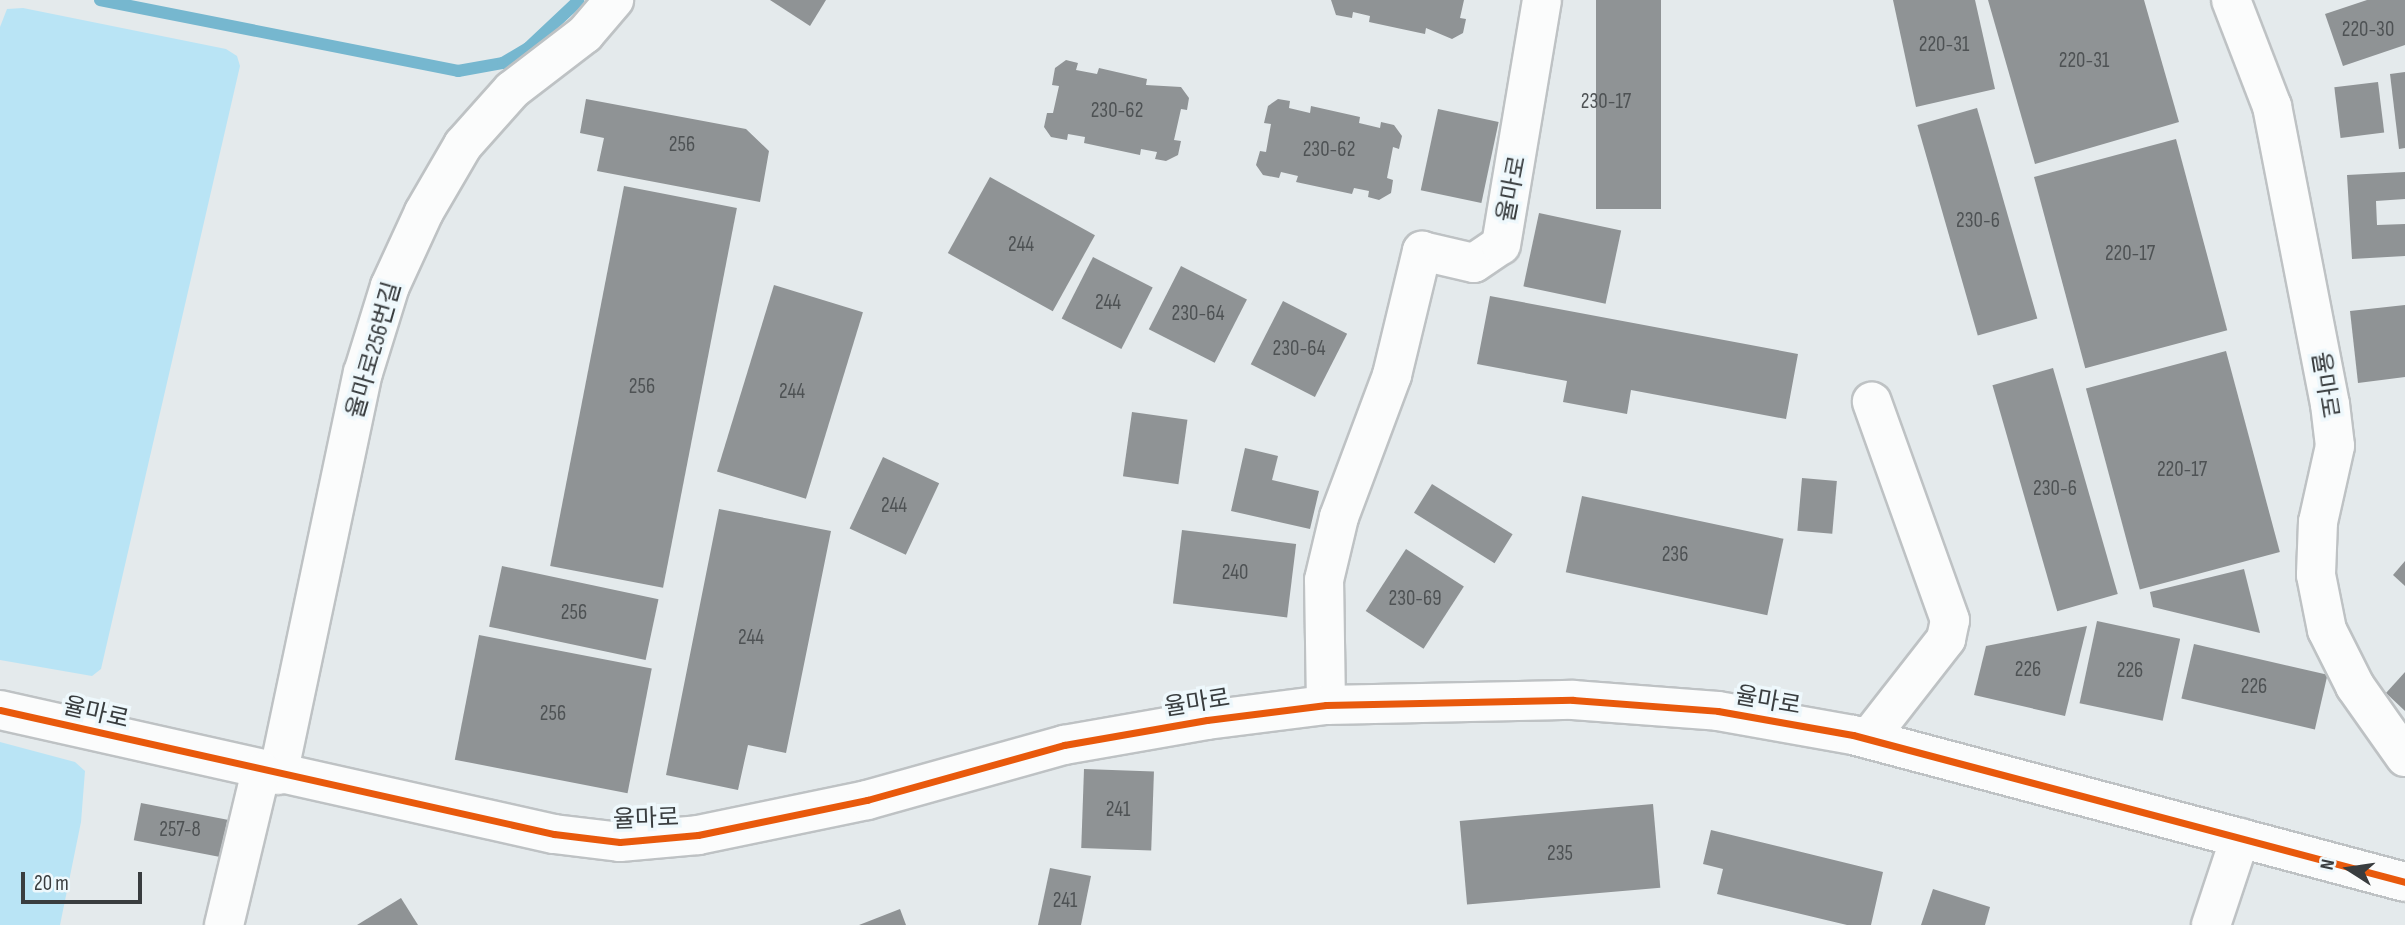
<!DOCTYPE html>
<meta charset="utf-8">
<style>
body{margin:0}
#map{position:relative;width:2405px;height:925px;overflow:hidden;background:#e4eaec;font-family:"Sofia Sans Condensed","Noto Sans KR",sans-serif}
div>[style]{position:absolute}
.green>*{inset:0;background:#b9e4f5}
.stream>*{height:12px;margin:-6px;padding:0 6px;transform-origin:6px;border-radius:6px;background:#76b7cf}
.building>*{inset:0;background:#8f9395;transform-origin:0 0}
.roads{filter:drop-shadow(2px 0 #bec2c4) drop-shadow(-2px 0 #bec2c4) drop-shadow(0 2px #bec2c4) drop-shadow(0 -2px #bec2c4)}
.minor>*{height:38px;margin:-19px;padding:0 19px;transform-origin:19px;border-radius:19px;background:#fbfcfc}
.cycleway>*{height:7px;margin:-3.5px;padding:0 3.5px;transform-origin:3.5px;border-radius:3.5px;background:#e8590c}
span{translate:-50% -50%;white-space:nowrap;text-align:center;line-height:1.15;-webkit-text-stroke:7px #eef8fc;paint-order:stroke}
.number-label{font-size:21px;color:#4e5254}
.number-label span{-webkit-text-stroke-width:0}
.street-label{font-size:24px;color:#393d3f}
.north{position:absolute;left:2314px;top:834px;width:70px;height:70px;-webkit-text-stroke:5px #eef8fc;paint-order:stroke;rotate:282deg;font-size:19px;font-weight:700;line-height:28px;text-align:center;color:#393d3f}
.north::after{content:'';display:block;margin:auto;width:24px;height:32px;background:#393d3f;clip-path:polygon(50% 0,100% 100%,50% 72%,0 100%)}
.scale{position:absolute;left:21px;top:872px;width:121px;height:32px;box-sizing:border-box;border:4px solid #393d3f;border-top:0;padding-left:9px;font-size:21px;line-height:24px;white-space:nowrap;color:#393d3f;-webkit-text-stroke:5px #eef8fc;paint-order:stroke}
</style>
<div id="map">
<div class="green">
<i style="clip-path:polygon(23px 8px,226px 49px,237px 56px,240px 66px,101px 669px,92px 676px,0 660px,0 27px,7px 9px)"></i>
<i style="clip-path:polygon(0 742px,75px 762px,85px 771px,81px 822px,60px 925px,0 925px)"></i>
</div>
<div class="stream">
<i style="left:100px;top:0;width:365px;rotate:11.2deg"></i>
<i style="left:458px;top:71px;width:46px;rotate:-10.1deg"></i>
<i style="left:503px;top:63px;width:29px;rotate:-31deg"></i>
<i style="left:528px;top:48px;width:69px;rotate:-43.2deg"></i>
</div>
<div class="building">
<i style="clip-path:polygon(770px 0,826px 0,810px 26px)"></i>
<i style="clip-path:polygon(1331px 0,1464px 0,1460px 18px,1466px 19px,1463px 33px,1452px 39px,1426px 28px,1425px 34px,1369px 22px,1370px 16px,1353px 12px,1352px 18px,1336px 15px)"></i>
<i style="left:1596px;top:0;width:65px;height:209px"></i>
<i style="clip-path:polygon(1893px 0,1975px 0,1995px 89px,1916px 107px)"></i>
<i style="clip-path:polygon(1988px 0,2144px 0,2179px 122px,2035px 164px)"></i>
<i style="clip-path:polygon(2367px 0,2405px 0,2405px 45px,2343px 66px,2325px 14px)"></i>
<i style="clip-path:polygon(1066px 60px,1078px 63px,1076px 70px,1097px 74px,1099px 68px,1147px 79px,1146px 85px,1181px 87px,1189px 98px,1187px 110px,1181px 109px,1174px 140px,1181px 141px,1178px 155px,1166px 161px,1155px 159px,1157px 152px,1141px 149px,1140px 155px,1084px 143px,1085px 137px,1068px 134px,1067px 140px,1051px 137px,1044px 127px,1047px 113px,1053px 113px,1059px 86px,1052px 85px,1055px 68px)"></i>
<i style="clip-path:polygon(2405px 72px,2405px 148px,2399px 149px,2390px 74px)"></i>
<i style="left:2378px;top:82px;width:51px;height:44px;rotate:83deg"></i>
<i style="clip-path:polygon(586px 99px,746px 129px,769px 151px,760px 202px,597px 171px,604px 138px,580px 133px)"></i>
<i style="clip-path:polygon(1278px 99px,1290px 101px,1289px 108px,1310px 113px,1311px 106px,1360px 117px,1359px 123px,1380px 128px,1381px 122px,1394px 125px,1402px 136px,1399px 149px,1393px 147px,1387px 178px,1393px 180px,1391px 193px,1379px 200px,1368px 197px,1369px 191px,1354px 188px,1352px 194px,1296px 182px,1298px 176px,1281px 172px,1279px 178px,1263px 175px,1256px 165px,1260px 151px,1266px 152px,1271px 124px,1264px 123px,1268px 106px)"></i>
<i style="left:1977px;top:108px;width:219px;height:62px;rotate:74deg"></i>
<i style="left:1438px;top:109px;width:62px;height:83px;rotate:12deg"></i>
<i style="left:2176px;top:139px;width:198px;height:147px;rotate:75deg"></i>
<i style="clip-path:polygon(2405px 172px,2405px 199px,2376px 201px,2377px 225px,2405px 224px,2405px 256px,2352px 259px,2347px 175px)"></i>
<i style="left:990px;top:177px;width:120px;height:87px;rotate:29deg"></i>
<i style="left:624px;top:186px;width:115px;height:387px;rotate:11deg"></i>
<i style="left:1539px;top:213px;width:84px;height:75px;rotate:12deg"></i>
<i style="left:1093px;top:257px;width:67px;height:69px;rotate:27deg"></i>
<i style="left:1181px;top:266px;width:74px;height:71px;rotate:27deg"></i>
<i style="left:774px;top:285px;width:93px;height:195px;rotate:17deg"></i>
<i style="clip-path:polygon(1490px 296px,1798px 354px,1786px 419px,1631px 390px,1627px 414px,1563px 402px,1567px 381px,1477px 364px)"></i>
<i style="left:1283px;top:301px;width:72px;height:71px;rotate:27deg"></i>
<i style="clip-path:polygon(2405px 305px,2405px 377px,2358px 383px,2350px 311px)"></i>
<i style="left:2226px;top:351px;width:208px;height:145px;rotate:75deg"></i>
<i style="left:2053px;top:368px;width:235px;height:63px;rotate:74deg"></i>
<i style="left:1132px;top:412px;width:56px;height:65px;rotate:8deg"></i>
<i style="clip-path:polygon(1245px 448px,1278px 456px,1272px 480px,1319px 491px,1310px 529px,1231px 511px)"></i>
<i style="left:883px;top:457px;width:62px;height:79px;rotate:25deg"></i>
<i style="left:1802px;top:478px;width:35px;height:53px;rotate:5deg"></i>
<i style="left:1432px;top:484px;width:95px;height:34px;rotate:32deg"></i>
<i style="left:1582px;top:496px;width:206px;height:78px;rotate:12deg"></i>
<i style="clip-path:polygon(719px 509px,831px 531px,786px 753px,748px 745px,738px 790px,666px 775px)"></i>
<i style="left:1182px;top:530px;width:115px;height:74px;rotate:7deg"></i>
<i style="left:1406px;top:549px;width:69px;height:74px;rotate:33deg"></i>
<i style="clip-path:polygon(2405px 561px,2405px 586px,2393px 575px)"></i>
<i style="left:502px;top:566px;width:160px;height:62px;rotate:12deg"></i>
<i style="clip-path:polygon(2244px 569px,2260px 633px,2153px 607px,2150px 592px)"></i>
<i style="left:2097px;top:621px;width:85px;height:84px;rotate:12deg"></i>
<i style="clip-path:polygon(2087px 626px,2065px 716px,1974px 695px,1986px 646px)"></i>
<i style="left:479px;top:635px;width:176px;height:127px;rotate:11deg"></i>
<i style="left:2194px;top:644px;width:137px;height:56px;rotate:13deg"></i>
<i style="clip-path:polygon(2405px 672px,2405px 711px,2386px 693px)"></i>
<i style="left:1084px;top:769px;width:70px;height:79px;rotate:2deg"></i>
<i style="left:141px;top:803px;width:88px;height:38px;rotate:11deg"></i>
<i style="left:1653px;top:804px;width:84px;height:194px;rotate:85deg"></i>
<i style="clip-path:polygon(1711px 830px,1883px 872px,1871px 925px,1847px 925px,1717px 894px,1723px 869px,1703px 864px)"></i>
<i style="clip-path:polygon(1050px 868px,1091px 876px,1081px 925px,1038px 925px)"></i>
<i style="clip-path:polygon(1933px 889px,1990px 907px,1985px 925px,1921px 925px)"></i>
<i style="clip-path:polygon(401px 898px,418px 925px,357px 925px)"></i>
<i style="clip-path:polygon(900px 909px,906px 925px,859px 925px)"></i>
</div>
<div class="roads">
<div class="minor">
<i style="left:2231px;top:0;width:114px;rotate:68.9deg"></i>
<i style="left:2272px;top:106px;width:304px;rotate:79deg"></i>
<i style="left:2330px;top:404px;width:42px;rotate:83.2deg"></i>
<i style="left:2335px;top:446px;width:78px;rotate:102.6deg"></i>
<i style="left:2318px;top:522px;width:53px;rotate:92.2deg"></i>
<i style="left:2316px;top:575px;width:56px;rotate:78.7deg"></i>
<i style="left:2327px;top:630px;width:63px;rotate:63.4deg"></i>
<i style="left:2355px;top:686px;width:87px;rotate:54.8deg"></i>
<i style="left:1326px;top:705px;width:125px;rotate:-90.9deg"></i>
<i style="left:1324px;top:580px;width:65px;rotate:-76.6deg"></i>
<i style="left:1339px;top:517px;width:152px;rotate:-69.5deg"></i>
<i style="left:1392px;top:375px;width:128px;rotate:-76.4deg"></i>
<i style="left:1422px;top:251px;width:53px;rotate:13deg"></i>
<i style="left:1474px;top:263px;width:32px;rotate:-34deg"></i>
<i style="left:1501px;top:245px;width:248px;rotate:-80.5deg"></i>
<i style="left:0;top:710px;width:568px;rotate:12.62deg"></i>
<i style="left:554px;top:834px;width:66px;rotate:6.9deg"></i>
<i style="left:620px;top:842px;width:78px;rotate:-5.1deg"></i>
<i style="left:698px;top:835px;width:173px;rotate:-11.7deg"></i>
<i style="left:867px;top:800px;width:205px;rotate:-15.6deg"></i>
<i style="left:1064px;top:745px;width:145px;rotate:-9.9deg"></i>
<i style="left:1207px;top:720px;width:120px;rotate:-7.2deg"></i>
<i style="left:1326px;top:705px;width:247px;rotate:-1.2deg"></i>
<i style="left:1573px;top:700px;width:145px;rotate:4.3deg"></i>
<i style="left:1718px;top:711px;width:137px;rotate:10.1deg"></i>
<i style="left:1853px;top:735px;width:571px;rotate:14.91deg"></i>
<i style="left:1868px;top:739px;width:127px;rotate:-52deg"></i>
<i style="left:1946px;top:639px;width:19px;rotate:-78deg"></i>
<i style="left:1950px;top:620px;width:232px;rotate:-109.7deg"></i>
<i style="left:278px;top:775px;width:411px;rotate:-78.1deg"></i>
<i style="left:363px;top:373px;width:91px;rotate:-72.8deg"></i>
<i style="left:390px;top:286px;width:81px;rotate:-65.3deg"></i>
<i style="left:424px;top:212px;width:78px;rotate:-59.8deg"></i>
<i style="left:463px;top:145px;width:74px;rotate:-48.3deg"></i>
<i style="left:512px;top:90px;width:92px;rotate:-37.5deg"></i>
<i style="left:585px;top:34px;width:45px;rotate:-49.5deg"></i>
<i style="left:224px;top:925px;width:158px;rotate:-76.5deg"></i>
<i style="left:2211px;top:925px;width:92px;rotate:-71.6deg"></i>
</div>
</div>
<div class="cycleway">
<i style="left:0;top:710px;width:568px;rotate:12.62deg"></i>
<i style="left:554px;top:834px;width:66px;rotate:6.9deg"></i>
<i style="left:620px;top:842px;width:78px;rotate:-5.1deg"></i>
<i style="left:698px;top:835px;width:173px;rotate:-11.7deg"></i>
<i style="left:867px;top:800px;width:205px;rotate:-15.6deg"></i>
<i style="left:1064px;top:745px;width:145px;rotate:-9.9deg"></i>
<i style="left:1207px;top:720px;width:120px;rotate:-7.2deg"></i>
<i style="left:1326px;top:705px;width:247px;rotate:-1.2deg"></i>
<i style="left:1573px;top:700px;width:145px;rotate:4.3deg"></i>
<i style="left:1718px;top:711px;width:137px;rotate:10.1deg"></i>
<i style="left:1853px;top:735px;width:571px;rotate:14.91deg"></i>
</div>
<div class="number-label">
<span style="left:2368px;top:30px">220-30</span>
<span style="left:1944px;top:45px">220-31</span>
<span style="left:2084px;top:61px">220-31</span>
<span style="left:1606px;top:102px">230-17</span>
<span style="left:1117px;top:111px">230-62</span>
<span style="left:682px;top:145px">256</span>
<span style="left:1329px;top:150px">230-62</span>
<span style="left:1978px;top:221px">230-6</span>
<span style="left:1021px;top:245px">244</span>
<span style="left:2130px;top:254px">220-17</span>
<span style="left:1108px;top:303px">244</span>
<span style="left:1198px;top:314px">230-64</span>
<span style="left:1299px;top:349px">230-64</span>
<span style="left:642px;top:387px">256</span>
<span style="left:792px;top:392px">244</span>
<span style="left:2182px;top:470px">220-17</span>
<span style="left:2055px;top:489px">230-6</span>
<span style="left:894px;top:506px">244</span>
<span style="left:1675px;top:555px">236</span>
<span style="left:1235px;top:573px">240</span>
<span style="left:1415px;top:599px">230-69</span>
<span style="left:574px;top:613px">256</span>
<span style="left:751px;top:638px">244</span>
<span style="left:2028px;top:670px">226</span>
<span style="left:2130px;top:671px">226</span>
<span style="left:2254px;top:687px">226</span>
<span style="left:553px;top:714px">256</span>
<span style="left:1118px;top:810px">241</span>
<span style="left:180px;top:830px">257-8</span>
<span style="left:1560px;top:854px">235</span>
<span style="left:1065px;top:901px">241</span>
</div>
<div class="street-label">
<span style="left:1512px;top:189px;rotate:-79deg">율마로</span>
<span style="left:374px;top:350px;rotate:-74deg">율마로256번길</span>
<span style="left:2325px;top:385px;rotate:81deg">율마로</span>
<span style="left:1768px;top:701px;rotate:10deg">율마로</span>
<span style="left:1197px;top:703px;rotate:-9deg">율마로</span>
<span style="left:96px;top:713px;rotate:13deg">율마로</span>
<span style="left:646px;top:819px;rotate:-2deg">율마로</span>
</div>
<div class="north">N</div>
<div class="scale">20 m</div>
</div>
